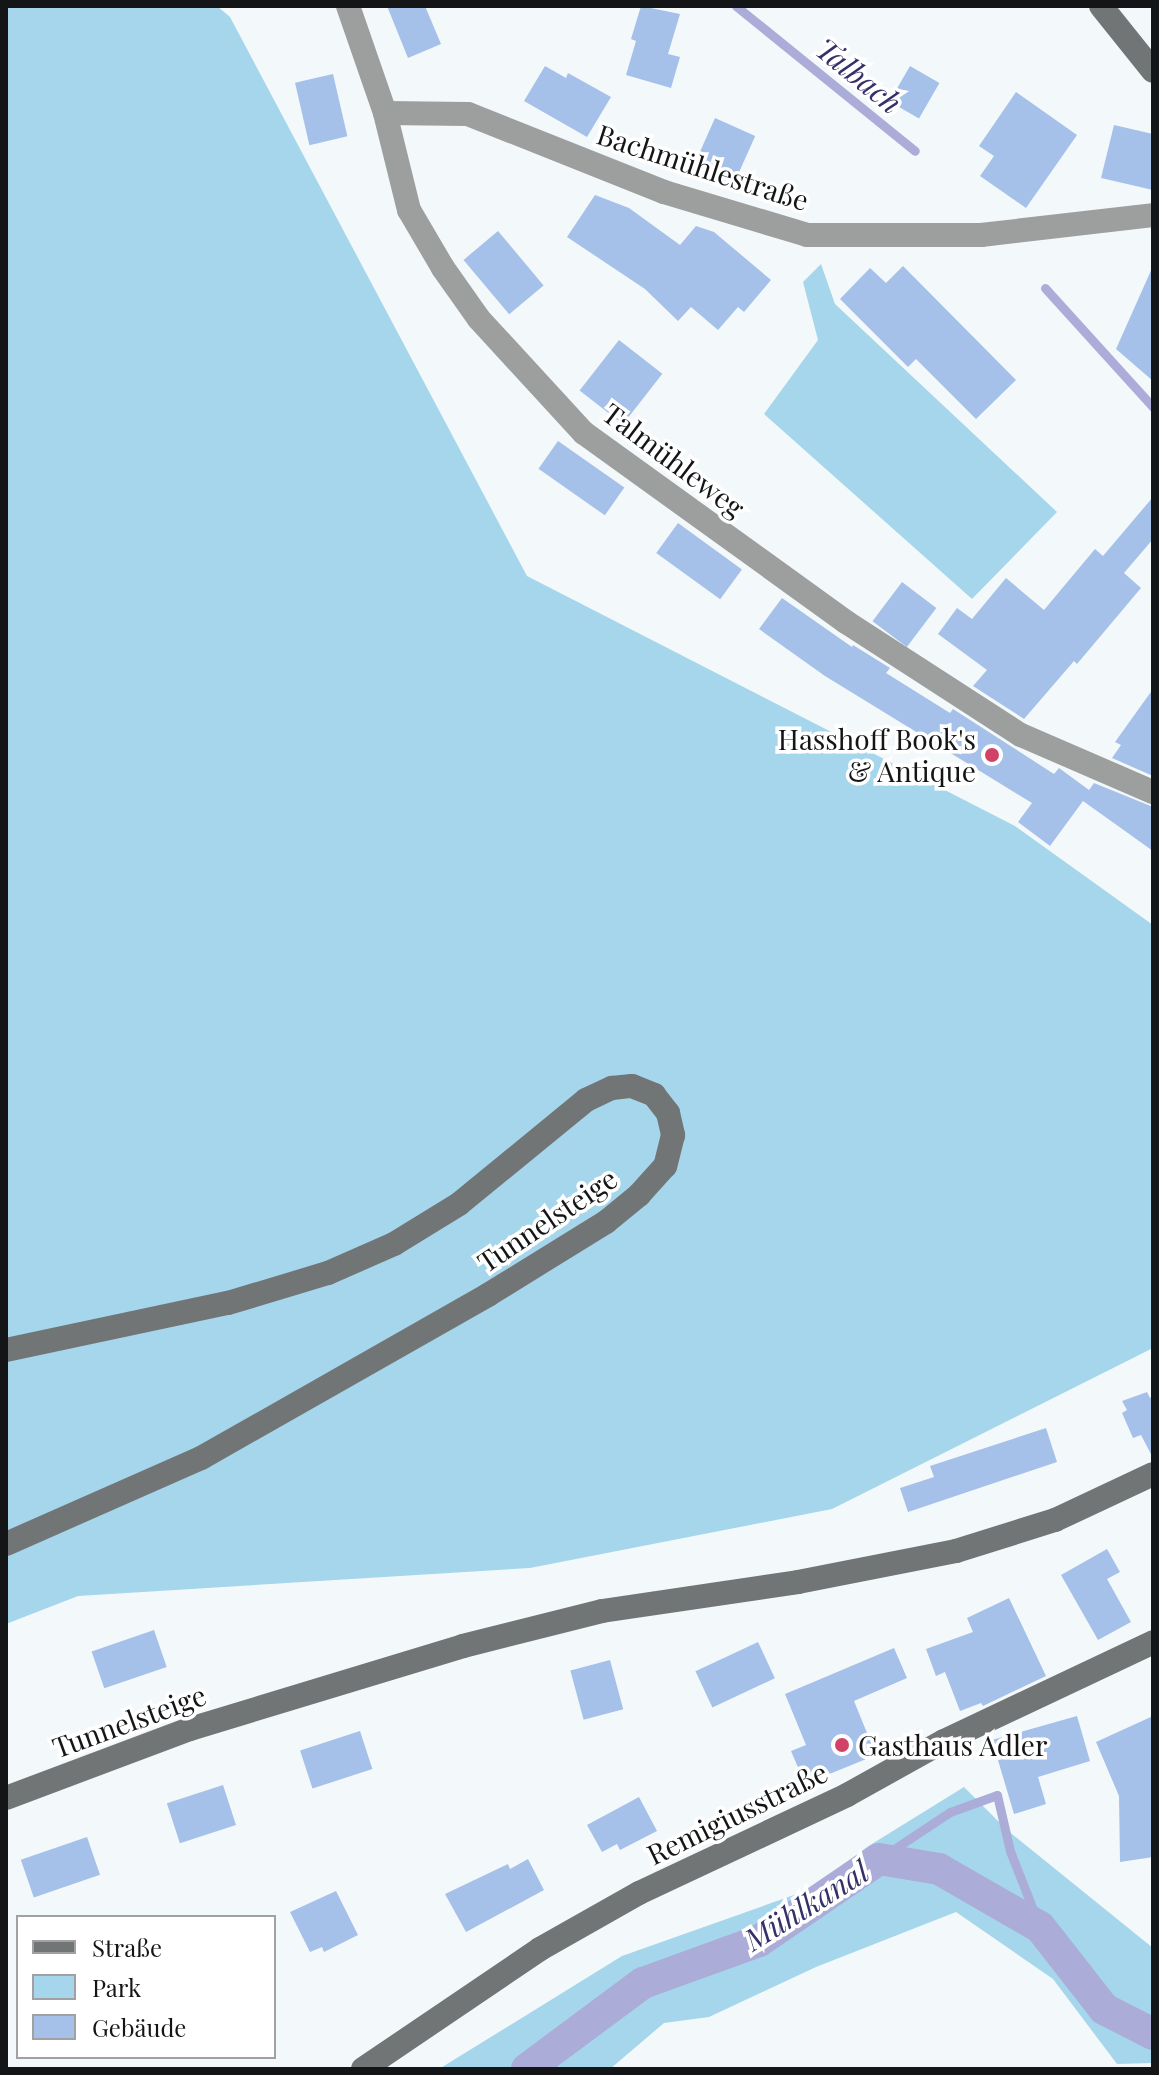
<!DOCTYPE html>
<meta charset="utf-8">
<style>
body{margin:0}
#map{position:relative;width:1159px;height:2075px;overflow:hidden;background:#f3f8fa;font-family:"Playfair Display",serif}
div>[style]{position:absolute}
.green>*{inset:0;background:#a6d6ec}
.stream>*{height:9px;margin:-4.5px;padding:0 4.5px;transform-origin:4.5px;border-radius:4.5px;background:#acacd9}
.canal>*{height:32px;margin:-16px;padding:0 16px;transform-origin:16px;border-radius:16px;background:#acacd9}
.building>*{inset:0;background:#a5c1e9;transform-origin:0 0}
.street>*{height:24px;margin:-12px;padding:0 12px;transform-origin:12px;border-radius:12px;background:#9d9f9f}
.secondary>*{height:24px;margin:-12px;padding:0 12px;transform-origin:12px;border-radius:12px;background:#727576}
.dots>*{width:22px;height:22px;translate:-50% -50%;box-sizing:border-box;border:4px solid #fff;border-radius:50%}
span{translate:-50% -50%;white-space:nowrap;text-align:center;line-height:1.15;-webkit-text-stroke:7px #fff;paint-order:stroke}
.street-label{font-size:28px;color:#141516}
.poi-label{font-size:28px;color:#141516}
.right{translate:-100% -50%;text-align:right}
.left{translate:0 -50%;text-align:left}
.water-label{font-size:30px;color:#363068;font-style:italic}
.frame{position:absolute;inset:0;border:8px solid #141516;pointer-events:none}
.legend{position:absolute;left:16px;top:1915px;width:260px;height:144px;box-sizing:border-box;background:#fff;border:2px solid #a1a1a2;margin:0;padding:10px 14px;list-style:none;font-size:24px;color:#141516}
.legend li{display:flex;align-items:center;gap:16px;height:40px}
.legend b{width:40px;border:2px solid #a1a1a2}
</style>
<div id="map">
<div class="green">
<i style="clip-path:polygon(6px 6px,217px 6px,230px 17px,527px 576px,1015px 826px,1153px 925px,1153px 1348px,832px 1509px,530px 1568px,78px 1596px,6px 1624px)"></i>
<i style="clip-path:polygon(821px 264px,835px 304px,1057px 512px,972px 599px,764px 414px,818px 340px,803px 282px)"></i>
<i style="clip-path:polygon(964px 1787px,1007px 1830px,1153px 1948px,1153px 2063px,1117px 2064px,1053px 1979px,956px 1912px,816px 1967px,709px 2017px,664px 2023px,610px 2069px,439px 2069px,622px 1956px,811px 1889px,867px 1847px)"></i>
</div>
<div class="stream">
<i style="left:736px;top:6px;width:230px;rotate:39deg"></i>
<i style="left:1045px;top:288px;width:161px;rotate:47.8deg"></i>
<i style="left:879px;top:1859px;width:85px;rotate:-33.5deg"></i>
<i style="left:950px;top:1812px;width:50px;rotate:-19.9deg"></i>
<i style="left:997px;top:1795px;width:57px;rotate:76.9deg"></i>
<i style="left:1010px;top:1851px;width:82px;rotate:68.5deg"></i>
</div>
<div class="canal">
<i style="left:527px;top:2069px;width:144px;rotate:-36.6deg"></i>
<i style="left:643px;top:1983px;width:123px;rotate:-19.9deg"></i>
<i style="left:759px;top:1941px;width:145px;rotate:-34.3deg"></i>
<i style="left:879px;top:1859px;width:61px;rotate:9.5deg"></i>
<i style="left:939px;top:1869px;width:116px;rotate:29.9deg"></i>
<i style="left:1040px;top:1927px;width:104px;rotate:52deg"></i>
<i style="left:1104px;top:2009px;width:55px;rotate:27deg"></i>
</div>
<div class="building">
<i style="clip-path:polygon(387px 6px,425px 6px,441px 44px,408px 58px)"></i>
<i style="clip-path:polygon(641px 6px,680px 14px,668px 54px,680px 57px,671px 88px,626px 75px,636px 41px,631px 39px)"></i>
<i style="clip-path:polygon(545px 66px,566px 78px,568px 73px,611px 97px,587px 137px,524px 101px)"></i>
<i style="left:910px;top:66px;width:34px;height:41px;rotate:30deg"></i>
<i style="left:333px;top:74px;width:64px;height:39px;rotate:77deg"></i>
<i style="clip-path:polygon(1016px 92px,1077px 135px,1026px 208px,980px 176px,994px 156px,979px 146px)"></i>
<i style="left:715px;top:118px;width:44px;height:59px;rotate:24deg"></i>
<i style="clip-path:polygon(1114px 125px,1153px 134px,1153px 190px,1101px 178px)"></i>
<i style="clip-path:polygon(595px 195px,629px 208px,680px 245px,696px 226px,714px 232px,771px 280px,744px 312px,738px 307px,718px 330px,691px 307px,678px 321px,645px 289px,567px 237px)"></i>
<i style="left:498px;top:231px;width:71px;height:45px;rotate:50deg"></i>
<i style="clip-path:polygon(903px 266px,1016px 380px,976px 419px,916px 359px,908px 367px,840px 299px,870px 268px,886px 283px)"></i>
<i style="clip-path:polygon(1153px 266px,1153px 381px,1116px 349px)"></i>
<i style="left:619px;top:340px;width:55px;height:64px;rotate:38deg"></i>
<i style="left:558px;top:441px;width:81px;height:34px;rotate:35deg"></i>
<i style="clip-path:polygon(1153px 497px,1153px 539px,1124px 573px,1141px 588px,1077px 664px,1074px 661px,1024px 719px,973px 686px,987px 670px,938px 634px,957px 608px,972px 619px,1006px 578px,1044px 610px,1095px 549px,1103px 556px)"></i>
<i style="left:678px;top:523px;width:79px;height:37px;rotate:36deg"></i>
<i style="left:902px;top:582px;width:43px;height:49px;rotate:37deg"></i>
<i style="clip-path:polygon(782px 598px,852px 647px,853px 645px,890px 668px,886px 673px,950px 713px,953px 709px,1054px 774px,1059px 768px,1089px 790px,1094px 783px,1153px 807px,1153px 851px,1083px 801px,1050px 846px,1018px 822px,1032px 803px,825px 676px,759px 629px)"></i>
<i style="clip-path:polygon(1153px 689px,1153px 776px,1112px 758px,1121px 745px,1115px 742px)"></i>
<i style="clip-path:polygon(1147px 1392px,1150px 1398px,1153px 1396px,1153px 1458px,1141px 1435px,1133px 1438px,1122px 1413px,1127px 1410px,1122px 1401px)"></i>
<i style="clip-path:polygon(1046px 1428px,1057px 1462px,908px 1512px,900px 1488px,934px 1477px,930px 1466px)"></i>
<i style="clip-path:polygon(1107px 1549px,1120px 1572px,1107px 1579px,1131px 1622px,1098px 1640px,1061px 1575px)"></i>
<i style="clip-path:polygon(1009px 1598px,1046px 1676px,983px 1706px,981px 1703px,960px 1711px,945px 1672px,936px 1676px,926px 1649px,973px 1632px,967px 1618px)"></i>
<i style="left:154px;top:1630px;width:39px;height:66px;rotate:71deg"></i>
<i style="left:758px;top:1642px;width:40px;height:69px;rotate:65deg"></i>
<i style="clip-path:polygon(894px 1648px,907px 1678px,854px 1701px,876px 1755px,805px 1784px,791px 1751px,806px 1745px,785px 1694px)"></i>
<i style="left:610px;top:1660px;width:51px;height:41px;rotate:75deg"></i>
<i style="clip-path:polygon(1077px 1716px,1090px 1761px,1038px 1777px,1046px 1804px,1014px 1814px,992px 1740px)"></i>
<i style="clip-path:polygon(1153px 1716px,1153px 1857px,1120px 1862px,1119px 1796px,1096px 1742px)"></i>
<i style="left:360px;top:1731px;width:40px;height:63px;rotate:72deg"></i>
<i style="left:223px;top:1785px;width:42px;height:59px;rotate:72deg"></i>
<i style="clip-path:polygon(639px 1797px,657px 1831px,620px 1850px,617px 1844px,602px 1852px,587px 1825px)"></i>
<i style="left:87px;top:1837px;width:40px;height:70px;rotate:71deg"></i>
<i style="clip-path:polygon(528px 1859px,544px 1890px,466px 1932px,445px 1894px,508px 1864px,510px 1869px)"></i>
<i style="clip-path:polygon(336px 1891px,358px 1935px,324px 1952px,322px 1947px,310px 1952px,290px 1912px)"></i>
</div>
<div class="street">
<i style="left:348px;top:6px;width:113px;rotate:70.9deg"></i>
<i style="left:385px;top:113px;width:100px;rotate:76.1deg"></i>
<i style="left:409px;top:210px;width:67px;rotate:59.6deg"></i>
<i style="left:443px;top:268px;width:62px;rotate:54.8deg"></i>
<i style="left:479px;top:319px;width:155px;rotate:47.4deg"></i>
<i style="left:584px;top:433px;width:323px;rotate:35.8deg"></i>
<i style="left:846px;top:622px;width:208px;rotate:32.9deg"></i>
<i style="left:1021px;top:735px;width:144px;rotate:23.4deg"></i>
<i style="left:385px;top:113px;width:83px;rotate:0.7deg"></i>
<i style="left:468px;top:114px;width:211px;rotate:21.7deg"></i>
<i style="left:664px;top:192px;width:149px;rotate:16.7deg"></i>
<i style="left:807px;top:235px;width:174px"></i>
<i style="left:981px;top:235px;width:173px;rotate:-6.6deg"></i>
</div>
<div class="secondary">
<i style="left:1101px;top:6px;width:83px;rotate:51.3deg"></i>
<i style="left:6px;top:1350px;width:227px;rotate:-12deg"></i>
<i style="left:228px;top:1303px;width:104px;rotate:-16.7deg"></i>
<i style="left:328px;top:1273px;width:72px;rotate:-23.7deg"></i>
<i style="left:394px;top:1244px;width:76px;rotate:-31.6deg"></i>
<i style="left:459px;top:1204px;width:164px;rotate:-39.3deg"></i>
<i style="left:586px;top:1100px;width:29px;rotate:-25deg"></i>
<i style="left:612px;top:1088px;width:20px;rotate:-6deg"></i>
<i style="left:632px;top:1086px;width:24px;rotate:22deg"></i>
<i style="left:654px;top:1095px;width:23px;rotate:52deg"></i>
<i style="left:668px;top:1113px;width:23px;rotate:77deg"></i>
<i style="left:673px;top:1135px;width:32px;rotate:104deg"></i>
<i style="left:665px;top:1166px;width:39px;rotate:132deg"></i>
<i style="left:639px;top:1195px;width:43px;rotate:140.7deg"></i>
<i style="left:606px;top:1222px;width:139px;rotate:148.3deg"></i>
<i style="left:488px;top:1295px;width:330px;rotate:150.4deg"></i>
<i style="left:201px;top:1458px;width:213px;rotate:156.2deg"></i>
<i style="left:6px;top:1798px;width:197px;rotate:-20.6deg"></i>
<i style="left:190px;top:1729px;width:285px;rotate:-16.9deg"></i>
<i style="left:463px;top:1646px;width:143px;rotate:-14.1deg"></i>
<i style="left:602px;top:1611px;width:198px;rotate:-8.4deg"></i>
<i style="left:798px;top:1582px;width:161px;rotate:-11.1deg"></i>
<i style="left:956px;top:1551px;width:104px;rotate:-17.4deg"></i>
<i style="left:1055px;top:1520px;width:108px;rotate:-25.1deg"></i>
<i style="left:363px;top:2069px;width:214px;rotate:-34.1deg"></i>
<i style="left:540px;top:1949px;width:114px;rotate:-29.5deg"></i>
<i style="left:639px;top:1893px;width:230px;rotate:-25.2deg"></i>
<i style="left:847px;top:1795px;width:111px;rotate:-29.1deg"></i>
<i style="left:944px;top:1741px;width:231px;rotate:-25.3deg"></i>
</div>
<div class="dots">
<i style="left:992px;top:755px;background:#d24266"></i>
<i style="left:842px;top:1745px;background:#d24266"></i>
</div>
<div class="street-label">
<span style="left:703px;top:167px;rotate:18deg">Bachmühlestraße</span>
<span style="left:674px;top:460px;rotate:37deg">Talmühleweg</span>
<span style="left:547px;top:1220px;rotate:-34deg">Tunnelsteige</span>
<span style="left:129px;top:1721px;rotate:-20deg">Tunnelsteige</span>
<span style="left:737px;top:1813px;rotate:-26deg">Remigiusstraße</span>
</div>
<div class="poi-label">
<span class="right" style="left:976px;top:755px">Hasshoff Book's<br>&amp; Antique</span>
<span class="left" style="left:858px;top:1745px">Gasthaus Adler</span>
</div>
<div class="water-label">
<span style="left:859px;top:75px;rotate:39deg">Talbach</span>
<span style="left:806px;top:1905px;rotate:-32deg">Mühlkanal</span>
</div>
<div class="frame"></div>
<ul class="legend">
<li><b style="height:10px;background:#727576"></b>Straße</li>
<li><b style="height:22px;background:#a6d6ec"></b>Park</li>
<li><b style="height:22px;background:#a5c1e9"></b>Gebäude</li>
</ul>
</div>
